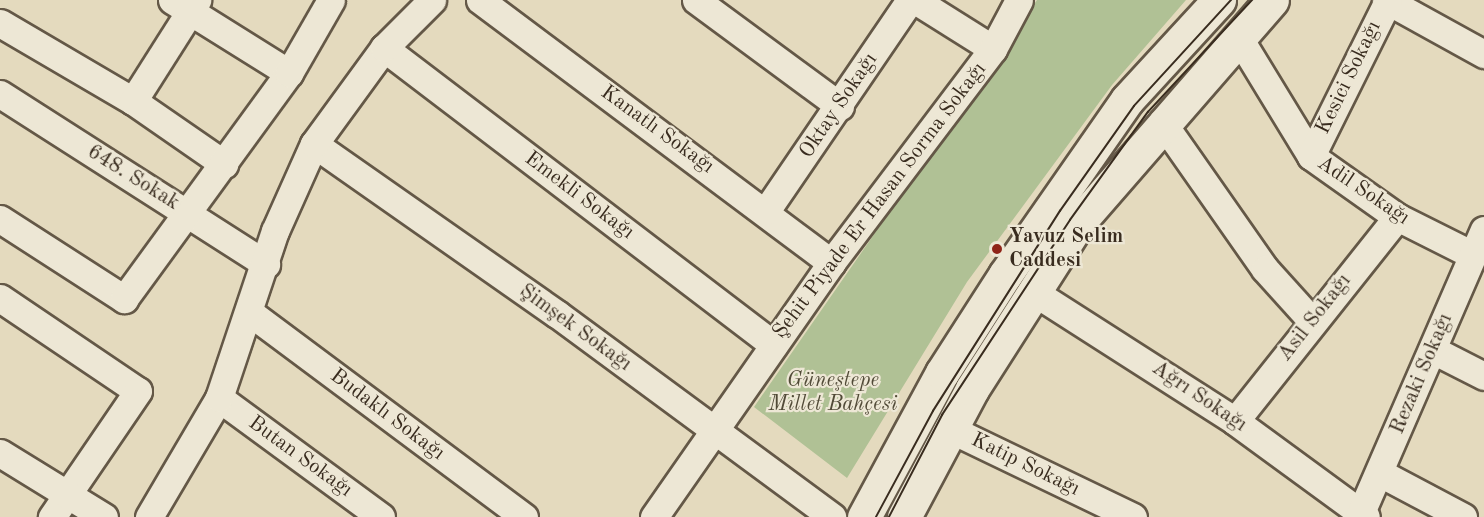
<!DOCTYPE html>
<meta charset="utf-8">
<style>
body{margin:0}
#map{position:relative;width:1484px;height:517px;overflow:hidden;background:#e4dabe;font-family:"Old Standard TT",serif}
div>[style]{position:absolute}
.green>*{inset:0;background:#b0c195}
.roads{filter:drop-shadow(2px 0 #645847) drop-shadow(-2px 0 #645847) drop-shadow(0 2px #645847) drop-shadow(0 -2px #645847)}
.minor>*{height:27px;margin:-13.5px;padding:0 13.5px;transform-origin:13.5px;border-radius:13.5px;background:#ede7d5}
.secondary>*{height:33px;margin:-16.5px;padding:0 16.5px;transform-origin:16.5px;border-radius:16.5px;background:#ede7d5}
.tram>*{height:1.5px;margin:-0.75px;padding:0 0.75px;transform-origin:0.75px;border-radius:0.75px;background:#392c1f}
.dots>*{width:16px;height:16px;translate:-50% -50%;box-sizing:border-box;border:3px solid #ede7d5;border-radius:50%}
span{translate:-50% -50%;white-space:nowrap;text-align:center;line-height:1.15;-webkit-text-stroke:4.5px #ede7d5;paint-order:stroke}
.street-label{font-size:21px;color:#392c1f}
.poi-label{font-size:21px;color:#392c1f;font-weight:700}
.left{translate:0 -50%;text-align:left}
.park-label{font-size:21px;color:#514a37;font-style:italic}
</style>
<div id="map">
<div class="green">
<i style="clip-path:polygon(1037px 0,1186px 0,1112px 85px,967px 282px,847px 478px,754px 407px)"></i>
</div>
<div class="roads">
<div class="minor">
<i style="left:172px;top:0;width:138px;rotate:32deg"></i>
<i style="left:480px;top:0;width:439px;rotate:36.8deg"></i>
<i style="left:696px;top:0;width:179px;rotate:36.4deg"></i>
<i style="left:915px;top:0;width:92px;rotate:32.1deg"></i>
<i style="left:1386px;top:0;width:112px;rotate:28.9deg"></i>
<i style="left:0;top:23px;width:154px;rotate:30.4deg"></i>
<i style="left:133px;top:101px;width:111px;rotate:34.7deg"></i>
<i style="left:1239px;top:38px;width:138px;rotate:58.6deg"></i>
<i style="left:1311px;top:156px;width:105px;rotate:35.3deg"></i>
<i style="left:1397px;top:217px;width:85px;rotate:26.6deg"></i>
<i style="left:384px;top:48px;width:490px;rotate:37.3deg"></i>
<i style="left:0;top:94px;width:316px;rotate:32.6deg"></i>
<i style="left:133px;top:101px;width:120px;rotate:-57.6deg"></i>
<i style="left:1162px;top:122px;width:179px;rotate:55deg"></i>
<i style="left:1265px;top:269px;width:70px;rotate:47.9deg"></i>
<i style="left:314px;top:144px;width:297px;rotate:35deg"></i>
<i style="left:557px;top:314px;width:342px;rotate:36.4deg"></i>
<i style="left:1311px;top:156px;width:173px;rotate:-63.6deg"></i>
<i style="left:766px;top:211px;width:255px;rotate:-55.7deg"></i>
<i style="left:0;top:219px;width:148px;rotate:32.8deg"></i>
<i style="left:124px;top:299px;width:280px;rotate:-53.9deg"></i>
<i style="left:289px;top:73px;width:84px;rotate:-60.1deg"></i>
<i style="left:1032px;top:291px;width:241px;rotate:32.6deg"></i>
<i style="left:1235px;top:421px;width:162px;rotate:36.2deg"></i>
<i style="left:0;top:298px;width:166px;rotate:34deg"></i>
<i style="left:138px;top:391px;width:153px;rotate:124.3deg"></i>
<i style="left:249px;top:312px;width:343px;rotate:36.7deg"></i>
<i style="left:1433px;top:350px;width:57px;rotate:27deg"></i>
<i style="left:219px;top:398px;width:201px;rotate:36.3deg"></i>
<i style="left:1235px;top:421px;width:260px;rotate:-51.5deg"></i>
<i style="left:950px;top:429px;width:203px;rotate:25.7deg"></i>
<i style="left:0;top:453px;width:122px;rotate:31.6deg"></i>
<i style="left:1380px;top:473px;width:94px;rotate:27.9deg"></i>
<i style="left:149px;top:517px;width:138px;rotate:-59.5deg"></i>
<i style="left:219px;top:398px;width:176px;rotate:-71.5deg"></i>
<i style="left:275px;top:231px;width:95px;rotate:-65.9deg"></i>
<i style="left:314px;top:144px;width:119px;rotate:-53.9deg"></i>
<i style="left:384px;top:48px;width:68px;rotate:-45deg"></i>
<i style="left:654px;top:517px;width:310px;rotate:-55.1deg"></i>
<i style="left:831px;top:263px;width:268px;rotate:-52.9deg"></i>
<i style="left:993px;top:49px;width:55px;rotate:-62deg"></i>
<i style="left:1359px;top:517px;width:313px;rotate:-66.5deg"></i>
</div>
<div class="secondary">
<i style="left:864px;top:517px;width:164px;rotate:-61.6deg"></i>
<i style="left:942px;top:373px;width:117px;rotate:-57.3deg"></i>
<i style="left:1005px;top:275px;width:213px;rotate:-55.1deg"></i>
<i style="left:1127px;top:100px;width:136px;rotate:-47.4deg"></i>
<i style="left:904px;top:517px;width:145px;rotate:-62deg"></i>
<i style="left:972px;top:389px;width:198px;rotate:-57.4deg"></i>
<i style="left:1079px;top:222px;width:294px;rotate:-49deg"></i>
</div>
</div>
<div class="tram">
<i style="left:876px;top:517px;width:120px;rotate:-61.7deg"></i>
<i style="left:933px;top:411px;width:237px;rotate:-57.6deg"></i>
<i style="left:1060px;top:211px;width:128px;rotate:-54.8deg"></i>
<i style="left:1134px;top:106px;width:144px;rotate:-47.5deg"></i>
<i style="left:889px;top:517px;width:115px;rotate:-62.5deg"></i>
<i style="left:942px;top:415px;width:233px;rotate:-56.7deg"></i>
<i style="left:1070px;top:220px;width:133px;rotate:-54.2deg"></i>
<i style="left:1148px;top:112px;width:153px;rotate:-47.1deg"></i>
</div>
<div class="dots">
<i style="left:997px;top:249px;background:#8f2418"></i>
</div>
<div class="street-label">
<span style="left:1349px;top:78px;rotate:-64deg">Kesici Sokağı</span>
<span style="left:839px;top:106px;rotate:-56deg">Oktay Sokağı</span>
<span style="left:657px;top:130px;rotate:36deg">Kanatlı Sokağı</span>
<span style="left:133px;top:178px;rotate:32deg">648. Sokak</span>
<span style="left:1363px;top:191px;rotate:34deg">Adil Sokağı</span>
<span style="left:579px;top:196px;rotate:37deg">Emekli Sokağı</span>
<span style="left:880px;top:201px;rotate:-53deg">Şehit Piyade Er Hasan Sorma Sokağı</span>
<span style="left:1315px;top:318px;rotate:-52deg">Asil Sokağı</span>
<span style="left:575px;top:328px;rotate:36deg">Şimşek Sokağı</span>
<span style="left:1422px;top:374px;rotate:-67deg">Rezaki Sokağı</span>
<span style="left:1199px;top:397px;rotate:34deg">Ağrı Sokağı</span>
<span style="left:387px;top:415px;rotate:37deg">Budaklı Sokağı</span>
<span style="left:300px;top:457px;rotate:36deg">Butan Sokağı</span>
<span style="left:1025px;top:465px;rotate:26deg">Katip Sokağı</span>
</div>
<div class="poi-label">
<span class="left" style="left:1009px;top:249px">Yavuz Selim<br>Caddesi</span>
</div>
<div class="park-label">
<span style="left:833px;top:393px">Güneştepe<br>Millet Bahçesi</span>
</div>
</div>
